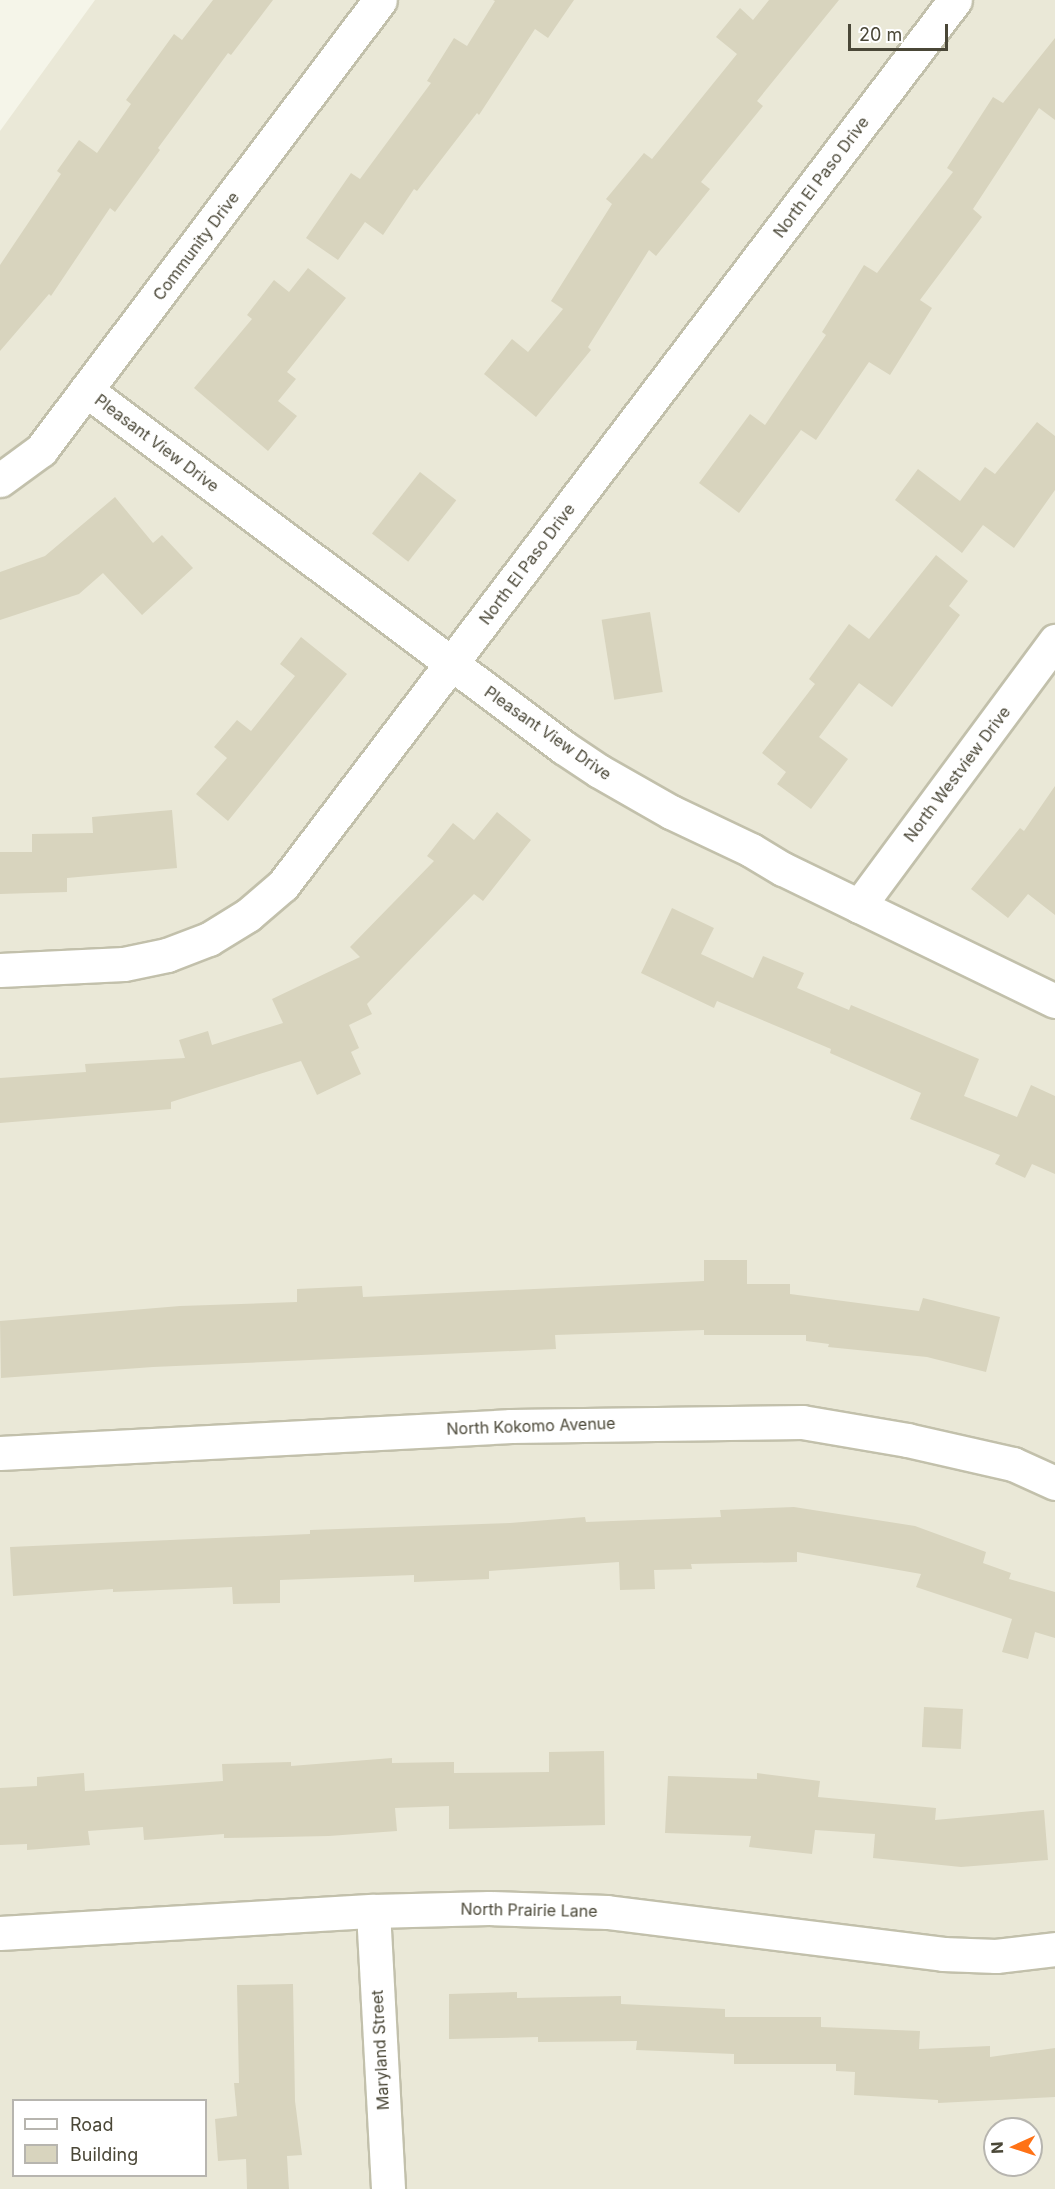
<!DOCTYPE html>
<style>
body{margin:0}
#map{position:relative;width:1055px;height:2189px;overflow:hidden;background:#f5f5e9;font-family:Inter,sans-serif}
div>[style]{position:absolute}
.residential>*{inset:0;background:#eae8d7}
.building>*{inset:0;background:#d8d4be;transform-origin:0 0}
.roads{filter:drop-shadow(2px 0 #c2c0ab) drop-shadow(-2px 0 #c2c0ab) drop-shadow(0 2px #c2c0ab) drop-shadow(0 -2px #c2c0ab)}
.minor>*{height:33px;margin:-16.5px;padding:0 16.5px;transform-origin:16.5px;border-radius:16.5px;background:#fff}
span{translate:-50% -50%;white-space:nowrap;text-align:center;line-height:1.15;-webkit-text-stroke:4.5px #fff;paint-order:stroke}
.street-label{font-size:16px;color:#4a4737}
.legend{position:absolute;left:12px;top:2099px;width:195px;height:78px;box-sizing:border-box;background:#fff;border:2px solid #b7b5af;margin:0;padding:8px 10px;list-style:none;font-size:18px;color:#4a4737}
.legend li{display:flex;align-items:center;gap:12px;height:30px}
.legend b{width:30px;border:2px solid #b7b5af}
.north{position:absolute;left:983px;top:2117px;width:60px;height:60px;box-sizing:border-box;background:#fff;border:2px solid #b7b5af;border-radius:50%;rotate:267deg;font-size:16px;font-weight:700;line-height:24px;text-align:center;color:#4a4737}
.north::after{content:'';display:block;margin:auto;width:21px;height:27px;background:#ff7216;clip-path:polygon(50% 0,100% 100%,50% 72%,0 100%)}
.scale{position:absolute;left:848px;top:24px;width:100px;height:27px;box-sizing:border-box;border:3px solid #4a4737;border-top:0;padding-left:8px;font-size:18px;line-height:21px;white-space:nowrap;color:#4a4737;-webkit-text-stroke:4px #fff;paint-order:stroke}
</style>
<div id="map">
<div class="residential">
<i style="clip-path:polygon(evenodd,95px 0,1055px 0,1055px 2189px,0 2189px,0 131px,95px 0,14px 2100px,206px 2100px,206px 2176px,14px 2176px,14px 2100px,95px 0,995px 2129px,1031px 2129px,1031px 2165px,995px 2165px,995px 2129px)"></i>
</div>
<div class="building">
<i style="clip-path:polygon(213px 0,273px 0,231px 55px,228px 53px,158px 148px,160px 150px,115px 212px,110px 208px,51px 296px,49px 294px,0 351px,0 265px,61px 174px,57px 171px,79px 140px,97px 153px,131px 104px,126px 100px,174px 34px,182px 40px)"></i>
<i style="clip-path:polygon(493px 0,574px 0,548px 38px,535px 29px,479px 115px,477px 113px,417px 191px,414px 189px,383px 235px,365px 222px,338px 260px,306px 238px,351px 173px,360px 179px,431px 83px,427px 81px,454px 38px,467px 46px,495px 1px)"></i>
<i style="clip-path:polygon(769px 0,839px 0,757px 101px,763px 106px,701px 182px,710px 189px,656px 256px,649px 250px,588px 347px,591px 350px,536px 417px,484px 374px,512px 339px,528px 352px,563px 309px,551px 301px,612px 204px,606px 199px,644px 153px,652px 159px,737px 54px,716px 37px,740px 8px,753px 20px)"></i>
<i style="clip-path:polygon(1055px 38px,1055px 120px,1039px 108px,973px 209px,982px 217px,920px 300px,932px 308px,890px 375px,869px 362px,816px 440px,801px 430px,739px 513px,699px 483px,750px 414px,765px 425px,826px 335px,822px 332px,864px 265px,877px 273px,953px 172px,947px 168px,993px 97px,1003px 103px)"></i>
<i style="clip-path:polygon(308px 268px,346px 298px,287px 372px,296px 379px,278px 401px,297px 416px,268px 451px,194px 388px,252px 319px,247px 315px,274px 280px,289px 292px)"></i>
<i style="clip-path:polygon(1037px 422px,1055px 436px,1055px 490px,1014px 548px,983px 525px,962px 553px,895px 500px,918px 469px,960px 501px,985px 467px,995px 474px)"></i>
<i style="left:420px;top:472px;width:46px;height:78px;rotate:38deg"></i>
<i style="clip-path:polygon(115px 497px,153px 543px,162px 535px,193px 568px,142px 615px,103px 573px,79px 594px,0 620px,0 572px,45px 556px)"></i>
<i style="clip-path:polygon(936px 555px,968px 581px,949px 606px,960px 615px,892px 707px,859px 683px,819px 737px,848px 759px,811px 809px,777px 784px,786px 772px,762px 753px,815px 684px,809px 679px,849px 624px,869px 639px)"></i>
<i style="left:650px;top:612px;width:81px;height:49px;rotate:81deg"></i>
<i style="clip-path:polygon(301px 637px,347px 674px,228px 821px,196px 794px,227px 758px,214px 747px,237px 720px,251px 731px,295px 676px,280px 664px)"></i>
<i style="clip-path:polygon(1055px 786px,1055px 915px,1028px 894px,1008px 918px,971px 889px,1020px 828px,1024px 831px)"></i>
<i style="clip-path:polygon(172px 810px,177px 868px,67px 878px,67px 892px,0 894px,0 852px,32px 852px,32px 834px,93px 833px,92px 817px)"></i>
<i style="clip-path:polygon(497px 812px,531px 840px,483px 901px,474px 894px,367px 1004px,372px 1014px,349px 1025px,359px 1048px,351px 1052px,361px 1074px,317px 1095px,301px 1061px,171px 1102px,171px 1109px,0 1123px,0 1078px,86px 1072px,85px 1064px,185px 1058px,179px 1040px,208px 1031px,212px 1045px,283px 1023px,272px 999px,360px 957px,350px 947px,434px 861px,427px 856px,453px 823px,474px 840px)"></i>
<i style="clip-path:polygon(672px 908px,714px 928px,701px 954px,753px 978px,763px 956px,804px 973px,797px 988px,849px 1010px,851px 1005px,979px 1059px,964px 1096px,1017px 1117px,1031px 1085px,1055px 1096px,1055px 1174px,1032px 1164px,1025px 1178px,995px 1164px,1000px 1155px,910px 1119px,921px 1093px,830px 1053px,831px 1049px,717px 1001px,714px 1008px,641px 973px)"></i>
<i style="clip-path:polygon(704px 1260px,747px 1260px,747px 1284px,790px 1284px,790px 1294px,919px 1311px,923px 1298px,1000px 1317px,986px 1372px,927px 1357px,828px 1347px,829px 1344px,806px 1341px,806px 1335px,704px 1335px,704px 1330px,555px 1335px,556px 1349px,153px 1367px,1px 1378px,0 1321px,180px 1306px,297px 1302px,297px 1289px,362px 1286px,363px 1297px,704px 1281px)"></i>
<i style="clip-path:polygon(794px 1507px,915px 1526px,986px 1552px,983px 1563px,1011px 1573px,1009px 1579px,1055px 1592px,1055px 1638px,1035px 1632px,1028px 1659px,1002px 1652px,1012px 1619px,916px 1587px,921px 1574px,797px 1552px,797px 1562px,691px 1564px,692px 1569px,654px 1570px,655px 1589px,620px 1590px,619px 1562px,489px 1571px,489px 1579px,414px 1582px,414px 1575px,280px 1580px,280px 1603px,233px 1604px,232px 1587px,113px 1592px,113px 1589px,13px 1596px,10px 1547px,310px 1534px,310px 1530px,510px 1523px,585px 1517px,586px 1522px,721px 1517px,720px 1510px)"></i>
<i style="left:924px;top:1707px;width:39px;height:40px;rotate:3deg"></i>
<i style="clip-path:polygon(604px 1751px,605px 1825px,449px 1829px,449px 1806px,395px 1808px,397px 1831px,329px 1836px,224px 1838px,224px 1834px,144px 1840px,143px 1827px,88px 1831px,90px 1845px,27px 1850px,27px 1844px,0 1845px,0 1788px,37px 1786px,37px 1777px,84px 1773px,85px 1791px,223px 1781px,222px 1764px,291px 1762px,291px 1766px,392px 1758px,392px 1763px,454px 1762px,454px 1773px,549px 1772px,549px 1752px)"></i>
<i style="clip-path:polygon(757px 1773px,820px 1781px,818px 1797px,936px 1808px,935px 1820px,1044px 1810px,1048px 1860px,961px 1867px,873px 1858px,875px 1834px,815px 1830px,812px 1854px,749px 1847px,751px 1836px,665px 1833px,668px 1776px,757px 1779px)"></i>
<i style="clip-path:polygon(293px 1984px,295px 2101px,302px 2155px,287px 2156px,289px 2189px,247px 2189px,246px 2159px,218px 2161px,215px 2119px,237px 2116px,234px 2083px,239px 2083px,237px 1985px)"></i>
<i style="clip-path:polygon(517px 1992px,517px 1998px,621px 1996px,621px 2004px,725px 2009px,725px 2017px,821px 2017px,821px 2027px,920px 2031px,919px 2049px,990px 2046px,990px 2057px,1055px 2048px,1055px 2097px,938px 2103px,938px 2100px,854px 2095px,855px 2072px,836px 2071px,836px 2064px,734px 2064px,734px 2054px,636px 2050px,637px 2041px,538px 2042px,538px 2037px,449px 2039px,449px 1994px)"></i>
</div>
<div class="roads">
<div class="minor">
<i style="left:86px;top:390px;width:596px;rotate:36.81deg"></i>
<i style="left:563px;top:747px;width:43px;rotate:33.7deg"></i>
<i style="left:599px;top:771px;width:83px;rotate:29.7deg"></i>
<i style="left:671px;top:812px;width:89px;rotate:25.4deg"></i>
<i style="left:751px;top:850px;width:37px;rotate:31deg"></i>
<i style="left:783px;top:869px;width:302px;rotate:25.9deg"></i>
<i style="left:0;top:480px;width:51px;rotate:-36.2deg"></i>
<i style="left:41px;top:450px;width:563px;rotate:-53.01deg"></i>
<i style="left:859px;top:906px;width:330px;rotate:-53.5deg"></i>
<i style="left:0;top:970px;width:124px;rotate:-2.8deg"></i>
<i style="left:124px;top:964px;width:44px;rotate:-11.8deg"></i>
<i style="left:167px;top:955px;width:45px;rotate:-20.9deg"></i>
<i style="left:209px;top:939px;width:46px;rotate:-31.6deg"></i>
<i style="left:248px;top:915px;width:46px;rotate:-40.6deg"></i>
<i style="left:283px;top:885px;width:1111px;rotate:-52.79deg"></i>
<i style="left:0;top:1453px;width:512px;rotate:-3.02deg"></i>
<i style="left:511px;top:1426px;width:291px;rotate:-0.8deg"></i>
<i style="left:802px;top:1422px;width:107px;rotate:9.7deg"></i>
<i style="left:907px;top:1440px;width:109px;rotate:12.8deg"></i>
<i style="left:1013px;top:1464px;width:46px;rotate:24.3deg"></i>
<i style="left:373px;top:1911px;width:278px;rotate:86.9deg"></i>
<i style="left:0;top:1933px;width:374px;rotate:-3.4deg"></i>
<i style="left:373px;top:1911px;width:116px;rotate:-1.5deg"></i>
<i style="left:489px;top:1908px;width:118px;rotate:1.9deg"></i>
<i style="left:607px;top:1912px;width:339px;rotate:7.1deg"></i>
<i style="left:943px;top:1954px;width:53px;rotate:2.2deg"></i>
<i style="left:996px;top:1956px;width:59px;rotate:-6.8deg"></i>
</div>
</div>
<div class="street-label">
<span style="left:821px;top:177px;rotate:-53deg">North El Paso Drive</span>
<span style="left:196px;top:246px;rotate:-53deg">Community Drive</span>
<span style="left:157px;top:443px;rotate:37deg">Pleasant View Drive</span>
<span style="left:527px;top:564px;rotate:-53deg">North El Paso Drive</span>
<span style="left:548px;top:733px;rotate:35deg">Pleasant View Drive</span>
<span style="left:957px;top:774px;rotate:-53deg">North Westview Drive</span>
<span style="left:531px;top:1426px;rotate:-2deg">North Kokomo Avenue</span>
<span style="left:529px;top:1910px;rotate:1deg">North Prairie Lane</span>
<span style="left:380px;top:2050px;rotate:-93deg">Maryland Street</span>
</div>
<ul class="legend">
<li><b style="height:8px;background:#fff"></b>Road</li>
<li><b style="height:16px;background:#d8d4be"></b>Building</li>
</ul>
<div class="north">N</div>
<div class="scale">20 m</div>
</div>
